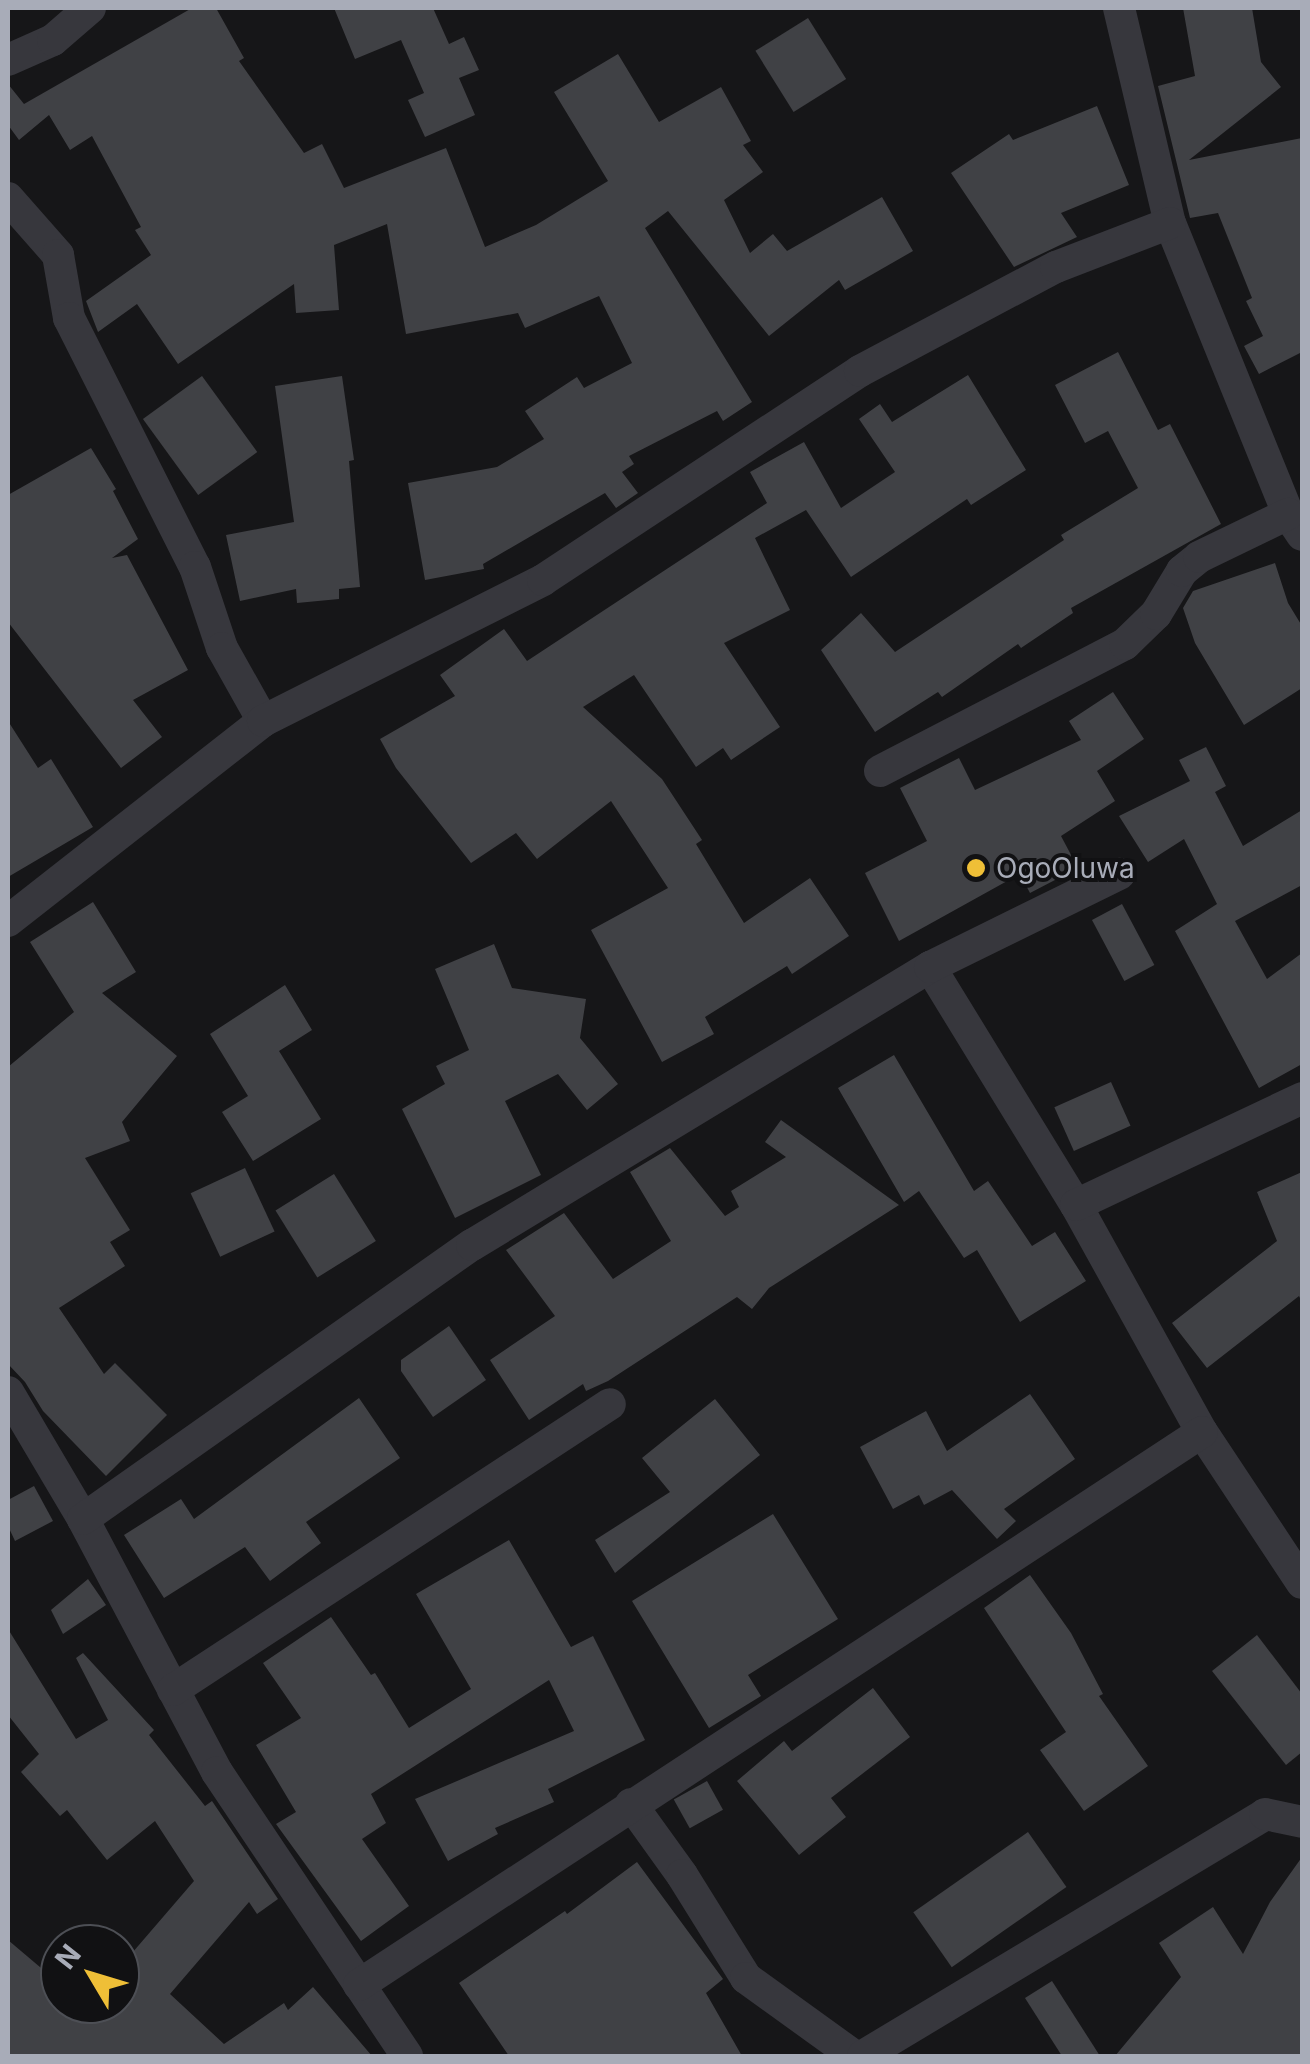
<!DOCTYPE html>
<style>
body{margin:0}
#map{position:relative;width:1310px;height:2064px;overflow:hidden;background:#161618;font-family:Inter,sans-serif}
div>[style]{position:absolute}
.building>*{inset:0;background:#404145;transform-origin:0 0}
.minor>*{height:32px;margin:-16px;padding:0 16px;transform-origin:16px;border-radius:16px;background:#37373d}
.dots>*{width:28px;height:28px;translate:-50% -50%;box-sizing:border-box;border:5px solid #111113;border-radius:50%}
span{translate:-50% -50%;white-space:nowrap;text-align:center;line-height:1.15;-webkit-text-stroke:8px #111113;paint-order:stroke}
.poi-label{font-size:28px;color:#a8acb8}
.left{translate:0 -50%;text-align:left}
.frame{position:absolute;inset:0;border:10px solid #a8acb8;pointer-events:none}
.north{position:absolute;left:40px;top:1924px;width:100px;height:100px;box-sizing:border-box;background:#111113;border:2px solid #4d4f55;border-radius:50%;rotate:308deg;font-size:28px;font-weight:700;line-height:40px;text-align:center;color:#a8acb8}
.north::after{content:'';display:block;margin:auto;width:35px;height:45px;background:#efbf37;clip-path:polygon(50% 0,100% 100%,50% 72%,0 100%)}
</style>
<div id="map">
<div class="building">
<i style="clip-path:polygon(192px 8px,216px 8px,244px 58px,239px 61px,304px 153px,322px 144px,344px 188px,446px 148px,485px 247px,536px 225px,608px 181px,554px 92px,618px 54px,659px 122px,721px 87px,751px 141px,743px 145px,763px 172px,724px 200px,750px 253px,773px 234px,787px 251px,882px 197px,913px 251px,845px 290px,839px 280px,769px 336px,668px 211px,645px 228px,752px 402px,723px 421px,717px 411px,629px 456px,634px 464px,622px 472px,638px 493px,616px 508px,605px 493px,483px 564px,484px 569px,425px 580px,408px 483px,497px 467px,544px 439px,525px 411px,577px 377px,584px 388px,632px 363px,599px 296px,525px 328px,518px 313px,406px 334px,387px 224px,334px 245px,339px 310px,296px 313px,294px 284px,178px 364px,137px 304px,98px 332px,86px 301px,151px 255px,135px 230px,141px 227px,92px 136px,70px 150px,49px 115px,19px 140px,8px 125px,8px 84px,24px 104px)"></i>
<i style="clip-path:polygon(334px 8px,433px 8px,449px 44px,464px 37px,479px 70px,459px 78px,475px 115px,425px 137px,408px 100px,424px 93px,401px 40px,355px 59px)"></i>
<i style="clip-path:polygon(1183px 8px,1252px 8px,1261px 62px,1281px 87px,1189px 160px,1302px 138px,1302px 352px,1259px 374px,1244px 346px,1263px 336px,1246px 301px,1252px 298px,1218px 213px,1190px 218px,1158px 86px,1195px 76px)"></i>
<i style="left:808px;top:18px;width:72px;height:62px;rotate:58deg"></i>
<i style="clip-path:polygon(1097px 106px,1129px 185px,1061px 213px,1077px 237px,1014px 267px,951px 173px,1009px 134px,1013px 140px)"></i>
<i style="clip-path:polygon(1118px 352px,1158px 430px,1170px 424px,1221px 524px,1071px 608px,1073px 613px,1021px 648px,1018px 644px,942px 697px,938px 692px,875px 732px,821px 650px,861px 613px,895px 652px,1064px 540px,1061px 535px,1138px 488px,1108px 431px,1085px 443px,1055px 385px)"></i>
<i style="clip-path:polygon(968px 375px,1026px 470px,971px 505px,967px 499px,851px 577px,806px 510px,755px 538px,790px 610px,724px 643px,780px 727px,731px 760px,723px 748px,696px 767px,634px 675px,583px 707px,662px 779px,702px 840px,696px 844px,744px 923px,810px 878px,849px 936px,792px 974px,787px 966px,705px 1017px,714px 1034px,662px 1062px,591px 930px,668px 888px,611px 801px,537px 859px,516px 833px,471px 863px,396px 768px,380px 739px,455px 696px,440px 675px,504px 629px,527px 661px,767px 503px,750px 472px,804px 442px,841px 508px,895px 472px,859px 419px,880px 404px,892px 422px)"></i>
<i style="left:202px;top:376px;width:94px;height:73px;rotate:54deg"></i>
<i style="clip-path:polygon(342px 376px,354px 460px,349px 461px,360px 587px,339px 589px,339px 599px,297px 603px,296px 589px,240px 601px,226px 535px,294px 522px,275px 386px)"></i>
<i style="clip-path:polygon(91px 448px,116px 489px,113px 491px,138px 539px,112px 558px,127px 555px,188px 670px,133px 700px,162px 737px,121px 768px,8px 622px,8px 495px)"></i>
<i style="clip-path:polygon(1275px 563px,1288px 603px,1302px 626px,1302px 688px,1244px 725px,1195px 643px,1183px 608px,1193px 591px)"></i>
<i style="clip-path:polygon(1113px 692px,1144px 739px,1097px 771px,1115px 801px,1061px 836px,1078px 868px,1030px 893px,1020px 874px,899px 941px,865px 873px,927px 841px,900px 788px,959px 758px,975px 790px,1081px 740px,1069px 721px)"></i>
<i style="clip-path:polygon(8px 721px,38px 768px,51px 759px,93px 827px,8px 877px)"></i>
<i style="clip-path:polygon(1206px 747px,1226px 786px,1215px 792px,1243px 846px,1302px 810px,1302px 885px,1235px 921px,1267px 979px,1302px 953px,1302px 1064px,1259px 1088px,1175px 931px,1217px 904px,1184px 839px,1148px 862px,1119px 816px,1190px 781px,1179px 760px)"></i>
<i style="clip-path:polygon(93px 902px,136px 972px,102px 993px,177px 1056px,122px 1122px,130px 1141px,85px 1158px,130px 1230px,110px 1242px,125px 1266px,59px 1308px,104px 1374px,115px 1363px,167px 1415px,106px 1476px,43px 1411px,25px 1382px,8px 1364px,8px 1067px,74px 1012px,30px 942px)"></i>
<i style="left:1122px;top:904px;width:69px;height:34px;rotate:62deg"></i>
<i style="clip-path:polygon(494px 944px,512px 988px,586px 999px,580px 1038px,618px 1084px,587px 1110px,558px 1074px,505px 1101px,541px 1175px,455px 1218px,402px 1109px,445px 1084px,436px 1066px,469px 1050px,435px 969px)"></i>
<i style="clip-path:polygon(285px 985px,312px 1030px,279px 1051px,321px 1119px,253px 1161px,222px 1112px,248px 1096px,210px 1034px)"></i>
<i style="clip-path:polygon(894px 1055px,974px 1191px,988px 1181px,1032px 1246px,1055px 1232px,1086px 1281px,1020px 1322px,977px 1250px,964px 1258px,919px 1191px,904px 1202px,838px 1088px)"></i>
<i style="left:1111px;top:1082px;width:48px;height:62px;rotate:66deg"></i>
<i style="clip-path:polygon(781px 1120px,899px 1205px,769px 1288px,752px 1309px,737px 1297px,608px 1381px,586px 1391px,583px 1384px,529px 1420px,490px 1360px,555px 1316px,506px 1250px,564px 1213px,613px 1279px,671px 1241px,630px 1172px,670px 1148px,725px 1216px,739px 1207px,731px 1191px,786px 1157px,765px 1142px)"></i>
<i style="left:245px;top:1168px;width:70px;height:60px;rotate:65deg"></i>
<i style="clip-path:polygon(1302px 1172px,1302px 1302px,1299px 1296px,1207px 1368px,1172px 1323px,1277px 1241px,1257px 1192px)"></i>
<i style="left:334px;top:1174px;width:79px;height:69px;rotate:58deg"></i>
<i style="clip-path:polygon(449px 1326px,486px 1380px,433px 1417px,401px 1371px,401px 1360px)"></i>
<i style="clip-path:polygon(1030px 1394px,1075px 1459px,1004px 1509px,1016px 1521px,997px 1539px,952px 1490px,924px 1505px,919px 1495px,893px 1509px,860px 1447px,926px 1411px,947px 1451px)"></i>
<i style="clip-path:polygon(359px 1398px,400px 1458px,306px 1522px,321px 1543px,270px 1581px,245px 1547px,164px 1598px,124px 1535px,181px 1499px,194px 1519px)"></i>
<i style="clip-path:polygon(715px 1399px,760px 1455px,615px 1573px,595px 1540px,670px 1492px,642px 1458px)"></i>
<i style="clip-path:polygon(34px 1486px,53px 1521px,15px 1541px,8px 1526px,8px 1500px)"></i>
<i style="clip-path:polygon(773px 1514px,838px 1619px,748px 1675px,761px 1696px,709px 1728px,632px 1601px)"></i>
<i style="clip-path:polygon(509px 1540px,571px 1647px,593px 1636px,645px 1740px,548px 1789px,554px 1802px,495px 1828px,498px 1834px,448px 1861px,415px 1799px,574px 1731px,549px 1680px,371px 1794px,386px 1823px,362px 1839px,409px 1906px,361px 1941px,276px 1824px,296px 1812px,256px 1745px,301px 1718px,263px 1663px,331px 1617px,371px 1675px,375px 1673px,409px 1728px,471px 1689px,416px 1594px)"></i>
<i style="clip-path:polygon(1030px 1575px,1071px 1633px,1103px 1694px,1099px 1696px,1148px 1766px,1084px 1811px,1040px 1750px,1066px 1732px,984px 1608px)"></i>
<i style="clip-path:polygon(88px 1579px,106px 1605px,63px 1634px,51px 1610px)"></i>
<i style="clip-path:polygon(8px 1629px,76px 1739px,108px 1720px,76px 1658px,83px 1653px,154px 1730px,149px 1735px,205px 1806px,212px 1801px,278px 1899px,257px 1914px,249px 1902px,170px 1994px,224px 2044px,284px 2003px,288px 2010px,313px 1987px,372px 2056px,8px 2056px,8px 1940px,60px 1984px,60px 2004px,120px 2004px,120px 1967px,194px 1881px,155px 1821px,107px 1860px,67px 1810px,60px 1816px,21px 1772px,39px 1754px,8px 1715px)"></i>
<i style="clip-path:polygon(1257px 1635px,1302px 1694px,1302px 1752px,1286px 1765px,1212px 1671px)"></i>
<i style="clip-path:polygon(873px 1688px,910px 1737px,831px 1798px,846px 1817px,799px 1855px,737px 1781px,784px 1741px,792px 1751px)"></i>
<i style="left:707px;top:1781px;width:33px;height:38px;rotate:61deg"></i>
<i style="left:1028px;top:1832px;width:67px;height:140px;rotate:55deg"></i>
<i style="clip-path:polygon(1302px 1857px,1302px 2056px,1115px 2056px,1181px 1977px,1159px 1943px,1213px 1907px,1243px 1954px,1270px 1902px)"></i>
<i style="clip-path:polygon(637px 1862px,723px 1979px,706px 1993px,742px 2056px,509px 2056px,459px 1983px,565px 1911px,567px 1914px)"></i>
<i style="clip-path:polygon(1052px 1981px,1100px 2056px,1062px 2056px,1025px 1998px)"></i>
</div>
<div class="minor">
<i style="left:1119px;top:8px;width:221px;rotate:76.7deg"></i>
<i style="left:1170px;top:223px;width:314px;rotate:67.9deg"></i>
<i style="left:1288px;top:514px;width:25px;rotate:56deg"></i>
<i style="left:8px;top:60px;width:49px;rotate:-24deg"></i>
<i style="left:53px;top:40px;width:49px;rotate:-40.9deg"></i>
<i style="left:8px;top:198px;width:76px;rotate:48.7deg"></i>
<i style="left:58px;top:255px;width:64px;rotate:80.1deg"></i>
<i style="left:69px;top:318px;width:279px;rotate:63.2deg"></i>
<i style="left:195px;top:567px;width:85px;rotate:71.6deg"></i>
<i style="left:222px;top:648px;width:84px;rotate:60.7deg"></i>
<i style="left:880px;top:771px;width:276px;rotate:-27.4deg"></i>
<i style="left:1125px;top:644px;width:43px;rotate:-44.1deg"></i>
<i style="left:1156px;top:614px;width:50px;rotate:-58.8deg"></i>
<i style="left:1182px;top:571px;width:22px;rotate:-39deg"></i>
<i style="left:1199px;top:557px;width:99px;rotate:-25.8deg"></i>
<i style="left:8px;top:921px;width:324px;rotate:-38.1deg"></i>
<i style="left:263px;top:721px;width:313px;rotate:-26.7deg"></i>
<i style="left:543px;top:580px;width:380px;rotate:-33.4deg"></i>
<i style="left:860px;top:371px;width:222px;rotate:-28deg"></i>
<i style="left:1056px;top:267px;width:122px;rotate:-21.1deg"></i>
<i style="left:930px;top:967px;width:279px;rotate:58.5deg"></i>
<i style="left:1076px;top:1205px;width:260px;rotate:61deg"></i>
<i style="left:1202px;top:1432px;width:181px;rotate:56.5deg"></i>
<i style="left:1076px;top:1205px;width:250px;rotate:-25.3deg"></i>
<i style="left:8px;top:1392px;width:147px;rotate:59.4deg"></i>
<i style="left:83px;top:1519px;width:286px;rotate:62.1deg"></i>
<i style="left:217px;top:1772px;width:342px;rotate:56.2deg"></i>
<i style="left:83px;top:1519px;width:476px;rotate:-35.2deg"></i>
<i style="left:472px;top:1245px;width:536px;rotate:-31.26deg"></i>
<i style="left:930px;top:967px;width:211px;rotate:-26.2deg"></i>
<i style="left:173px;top:1690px;width:522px;rotate:-33.2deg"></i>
<i style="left:631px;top:1804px;width:87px;rotate:54.3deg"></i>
<i style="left:682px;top:1875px;width:121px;rotate:58.1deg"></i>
<i style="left:746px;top:1978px;width:133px;rotate:35.8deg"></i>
<i style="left:359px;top:1985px;width:1008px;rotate:-33.26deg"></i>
<i style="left:863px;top:2056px;width:469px;rotate:-31deg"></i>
<i style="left:1265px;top:1814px;width:38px;rotate:12deg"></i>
</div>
<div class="dots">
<i style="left:976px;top:868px;background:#efbf37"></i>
</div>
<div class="poi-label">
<span class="left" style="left:996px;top:868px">OgoOluwa</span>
</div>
<div class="frame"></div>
<div class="north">N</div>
</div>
